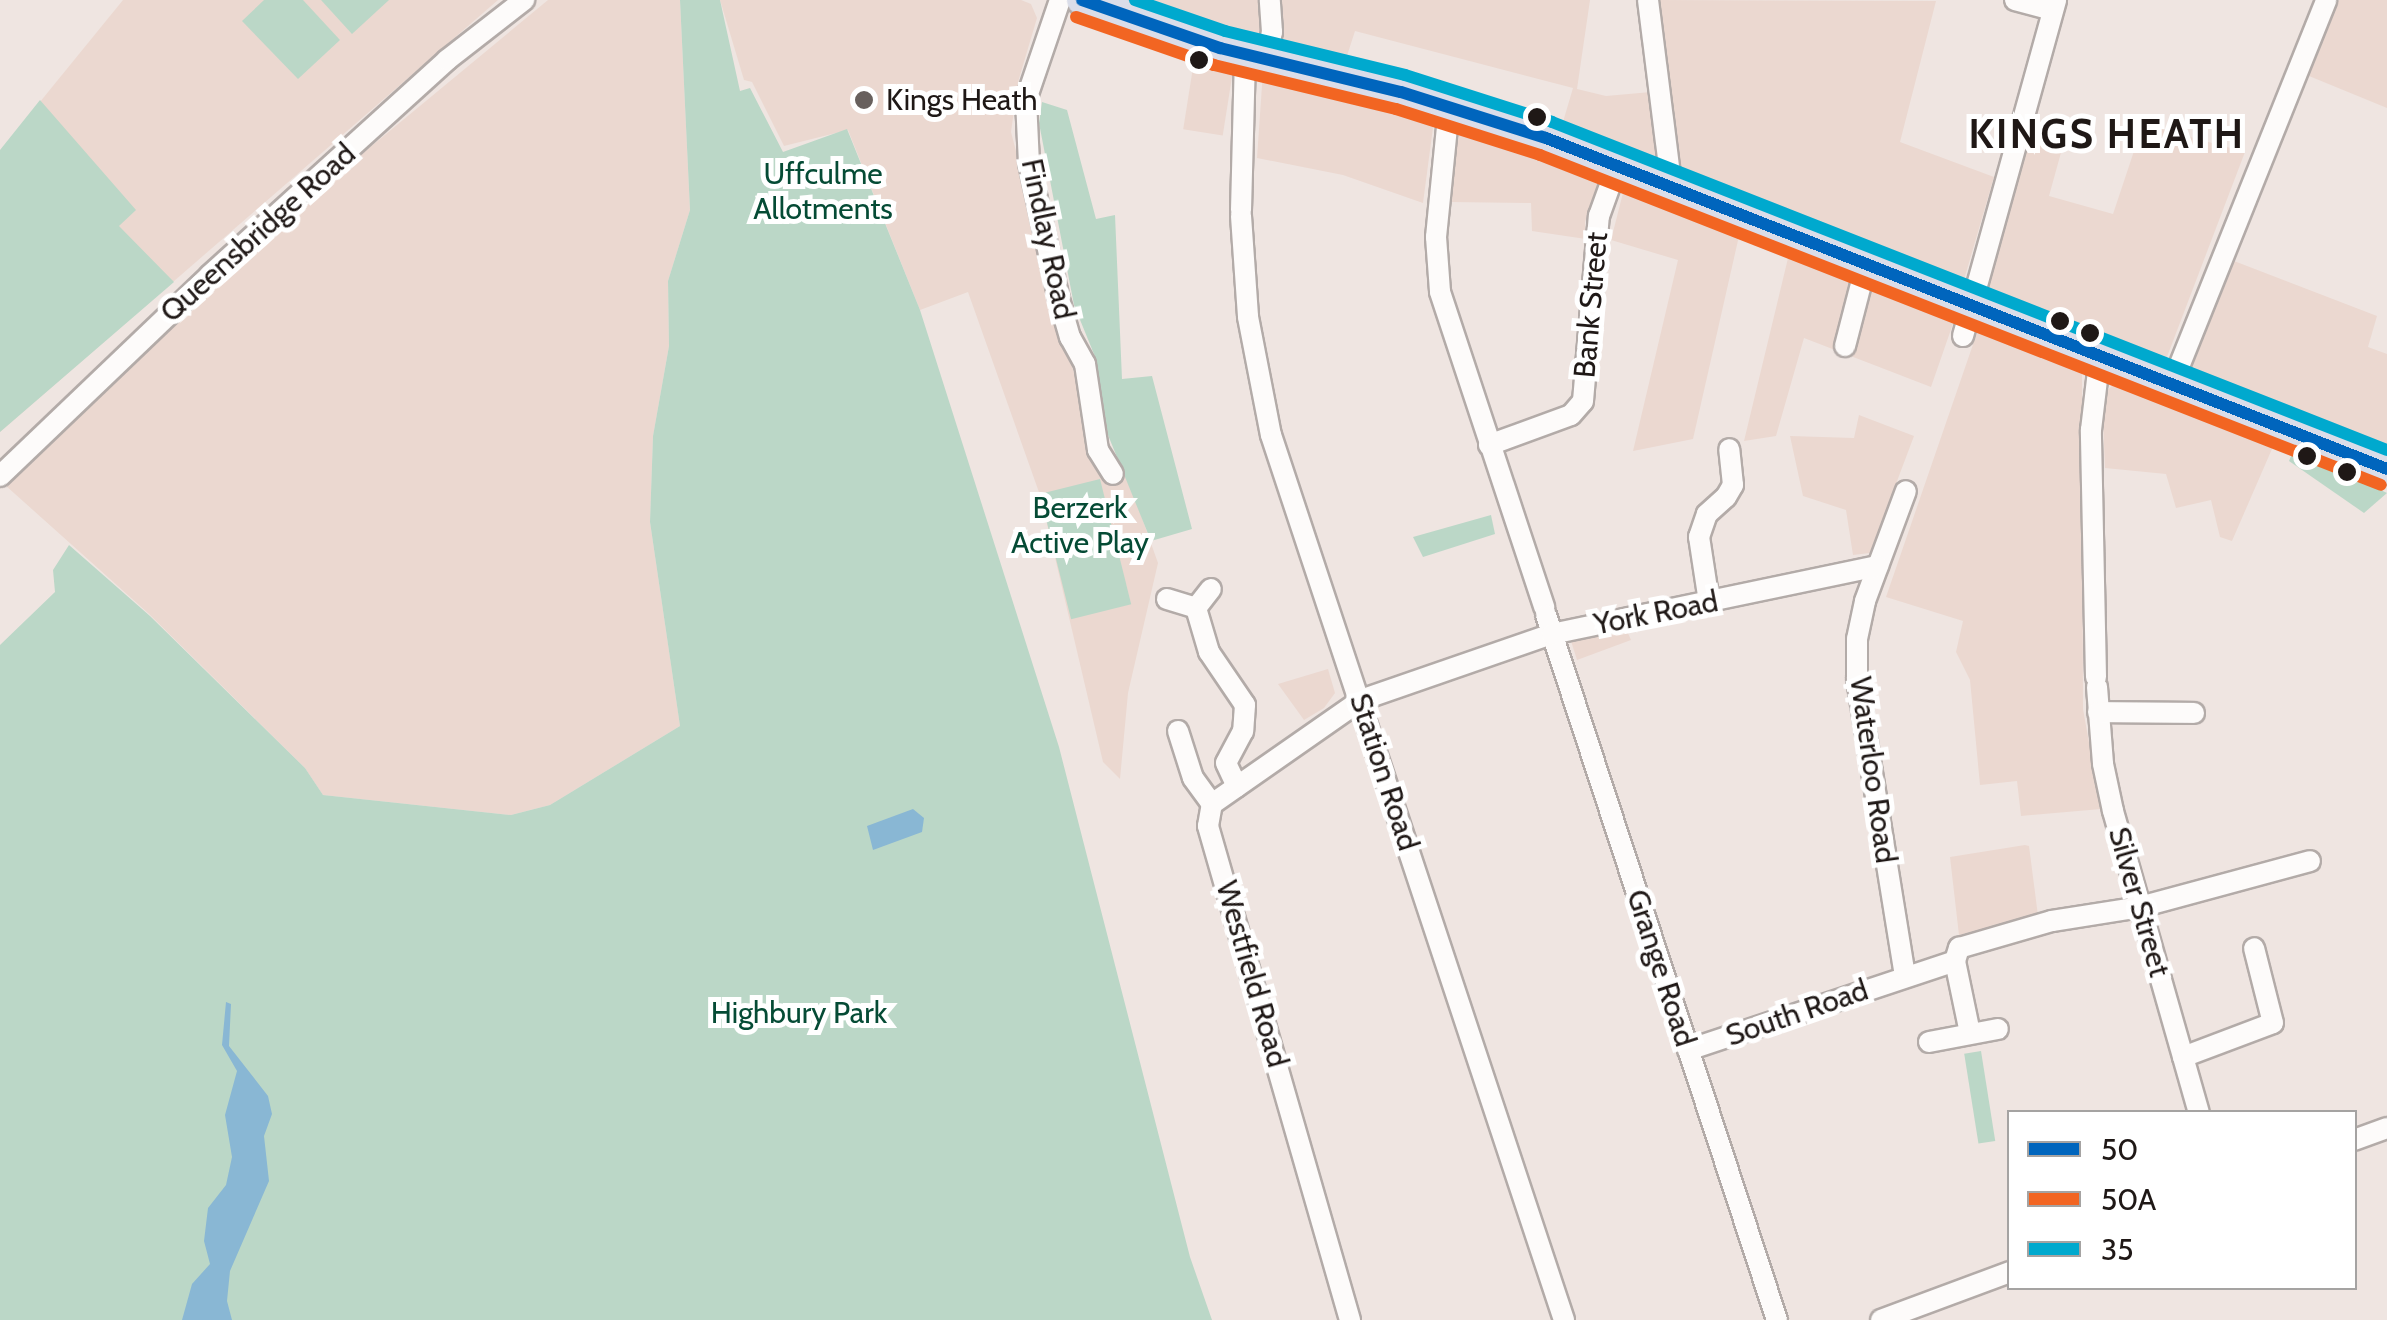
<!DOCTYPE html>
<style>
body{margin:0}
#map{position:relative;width:2387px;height:1320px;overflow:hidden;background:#efe5e1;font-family:Cabin,sans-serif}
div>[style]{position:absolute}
.built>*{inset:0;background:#ebd8d0;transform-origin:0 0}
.green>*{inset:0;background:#bbd7c7;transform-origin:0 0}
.water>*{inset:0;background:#89b7d4}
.roads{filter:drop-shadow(2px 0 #b3aba8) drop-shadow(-2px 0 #b3aba8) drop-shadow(0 2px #b3aba8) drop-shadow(0 -2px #b3aba8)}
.minor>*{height:20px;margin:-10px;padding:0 10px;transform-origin:10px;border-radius:10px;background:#fdfbfa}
.highway>*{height:30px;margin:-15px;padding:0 15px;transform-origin:15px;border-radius:15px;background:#dadde9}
.bus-1>*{height:12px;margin:-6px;padding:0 6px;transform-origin:6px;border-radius:6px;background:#0065bd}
.bus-2>*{height:12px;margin:-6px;padding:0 6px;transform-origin:6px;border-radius:6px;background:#f26522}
.bus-3>*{height:12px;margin:-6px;padding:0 6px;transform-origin:6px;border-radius:6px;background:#00a9ce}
.dots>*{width:28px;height:28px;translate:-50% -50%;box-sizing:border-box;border:5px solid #fff;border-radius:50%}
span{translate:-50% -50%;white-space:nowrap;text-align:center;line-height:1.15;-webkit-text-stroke:10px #fff;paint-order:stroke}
.poi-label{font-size:30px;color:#1f1816}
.left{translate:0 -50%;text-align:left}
.park-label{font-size:30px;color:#054b35}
.street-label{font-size:30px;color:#1f1816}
.district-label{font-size:40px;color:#1f1816;font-weight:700;letter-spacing:2.5px}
.legend{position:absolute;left:2007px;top:1110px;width:350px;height:180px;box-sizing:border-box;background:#fff;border:2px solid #a5a3a2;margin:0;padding:12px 18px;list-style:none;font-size:30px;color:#1f1816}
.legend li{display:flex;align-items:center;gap:20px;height:50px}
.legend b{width:50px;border:2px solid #a5a3a2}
</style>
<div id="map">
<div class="built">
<i style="clip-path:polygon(123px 0,498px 0,0 432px,0 151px)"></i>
<i style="clip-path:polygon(548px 0,680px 0,690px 210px,668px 281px,669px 346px,653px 436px,650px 522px,680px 726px,550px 805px,511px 815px,323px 795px,305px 768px,148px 613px,5px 485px,305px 201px)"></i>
<i style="clip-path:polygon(720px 0,1021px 0,1031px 4px,1037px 18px,1018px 82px,1011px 132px,1099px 469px,1106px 477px,1125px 470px,1158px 563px,1128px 693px,1120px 779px,1103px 762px,1041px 498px,968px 292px,920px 310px,848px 130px,784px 146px,752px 82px,744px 80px)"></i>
<i style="clip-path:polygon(1125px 0,1590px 0,1577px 89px,1606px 96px,1651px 92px,1662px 161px,1655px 168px,1560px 132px,1573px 88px,1355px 31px,1344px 65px)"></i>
<i style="clip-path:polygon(1655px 0,1936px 1px,1900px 142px,1994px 177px,1961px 290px,1677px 176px,1671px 101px)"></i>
<i style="clip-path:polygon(2339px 0,2387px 0,2387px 108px,2309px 76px)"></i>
<i style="left:1194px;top:61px;width:40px;height:69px;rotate:9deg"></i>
<i style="clip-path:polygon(1263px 71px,1434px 120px,1423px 203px,1343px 175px,1257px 158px)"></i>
<i style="clip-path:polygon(2143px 124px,2245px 152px,2162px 370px,1982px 299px,2029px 139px,2062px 149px,2049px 196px,2113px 214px)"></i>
<i style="clip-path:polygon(1464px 131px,1505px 139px,1600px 176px,1585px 222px,1586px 239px,1532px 231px,1531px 203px,1450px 202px,1458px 135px)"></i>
<i style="clip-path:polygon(1625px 185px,1739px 236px,1693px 439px,1633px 451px,1678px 260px,1611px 240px)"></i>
<i style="clip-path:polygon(1789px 254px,1956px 315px,1931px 387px,1804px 338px,1776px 436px,1744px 441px)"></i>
<i style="clip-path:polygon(2234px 261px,2377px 316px,2368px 347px,2387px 354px,2387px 455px,2186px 379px)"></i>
<i style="clip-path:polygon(1979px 327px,2073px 359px,2082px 372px,2083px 709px,2101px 809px,2021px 816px,2017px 781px,1980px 785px,1970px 680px,1956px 652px,1963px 621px,1886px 597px)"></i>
<i style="clip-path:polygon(2127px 382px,2275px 442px,2232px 541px,2220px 537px,2211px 500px,2176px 508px,2166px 474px,2105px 468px,2102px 395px,2113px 385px)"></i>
<i style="clip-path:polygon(1859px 415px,1914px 436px,1870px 553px,1853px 555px,1846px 510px,1803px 496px,1790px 436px,1854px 438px)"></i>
<i style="clip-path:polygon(1627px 631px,1631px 640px,1577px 660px,1571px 641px)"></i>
<i style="clip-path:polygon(1328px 669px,1335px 693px,1324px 708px,1304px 720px,1278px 684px)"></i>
<i style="clip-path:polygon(2025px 845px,2029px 846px,2038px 916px,1959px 935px,1950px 857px)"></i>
</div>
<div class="green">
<i style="clip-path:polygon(264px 0,303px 0,340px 40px,298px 79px,242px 21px)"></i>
<i style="clip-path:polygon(321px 0,389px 0,352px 34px)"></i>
<i style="clip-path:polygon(680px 0,720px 0,740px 91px,750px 88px,783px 152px,847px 129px,920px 310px,1059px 747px,1190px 1257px,1212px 1320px,0 1320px,0 645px,55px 592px,53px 570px,69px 545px,150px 616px,305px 768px,323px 795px,511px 815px,550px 805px,680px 726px,650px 522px,653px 436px,669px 346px,668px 281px,690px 210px)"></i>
<i style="clip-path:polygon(40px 100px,136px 210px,119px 226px,174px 282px,0 432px,0 150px)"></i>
<i style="clip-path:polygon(1042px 102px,1067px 110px,1096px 219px,1115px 215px,1122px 379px,1152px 376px,1192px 529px,1151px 541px,1108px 435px,1096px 359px,1074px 305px,1039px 123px)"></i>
<i style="clip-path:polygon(2292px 454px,2352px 476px,2387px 493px,2364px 513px,2289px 461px)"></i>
<i style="left:1100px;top:479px;width:129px;height:62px;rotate:76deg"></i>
<i style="clip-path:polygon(1491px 515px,1495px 534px,1423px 557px,1413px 537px)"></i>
<i style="left:1981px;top:1051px;width:91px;height:17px;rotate:81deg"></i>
</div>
<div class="water">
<i style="clip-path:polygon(913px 809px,924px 818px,922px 832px,873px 850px,867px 826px)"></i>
<i style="clip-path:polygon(226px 1002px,231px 1004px,229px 1046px,268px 1096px,272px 1114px,264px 1136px,269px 1181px,230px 1271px,227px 1301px,232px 1320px,182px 1320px,192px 1284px,210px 1264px,204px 1241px,208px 1208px,226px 1185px,232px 1157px,225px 1115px,237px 1071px,222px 1045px)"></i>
</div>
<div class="roads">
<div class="minor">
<i style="left:1060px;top:0;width:106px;rotate:108.8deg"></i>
<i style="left:1026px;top:100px;width:63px;rotate:87.3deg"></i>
<i style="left:1029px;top:163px;width:139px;rotate:77.6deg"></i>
<i style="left:1059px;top:299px;width:40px;rotate:74deg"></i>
<i style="left:1070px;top:337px;width:31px;rotate:61deg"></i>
<i style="left:1085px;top:364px;width:87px;rotate:81.4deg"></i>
<i style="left:1098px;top:450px;width:28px;rotate:58deg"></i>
<i style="left:1648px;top:0;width:191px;rotate:82.8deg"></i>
<i style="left:2015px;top:0;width:39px;rotate:15deg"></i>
<i style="left:1266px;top:60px;width:29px;rotate:-78deg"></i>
<i style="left:1272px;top:32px;width:32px;rotate:-94deg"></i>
<i style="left:1449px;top:107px;width:131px;rotate:95.7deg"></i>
<i style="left:1436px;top:237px;width:55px;rotate:85.8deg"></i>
<i style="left:1440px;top:292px;width:332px;rotate:71.7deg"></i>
<i style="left:1241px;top:210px;width:155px;rotate:-88.5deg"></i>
<i style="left:1241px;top:216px;width:101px;rotate:86deg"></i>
<i style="left:1248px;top:317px;width:120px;rotate:79deg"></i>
<i style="left:1271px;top:435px;width:932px;rotate:71.68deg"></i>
<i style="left:1963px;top:336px;width:349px;rotate:-74.5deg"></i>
<i style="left:1845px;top:346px;width:84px;rotate:-75.5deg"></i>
<i style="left:2172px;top:384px;width:414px;rotate:-68.1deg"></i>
<i style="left:1489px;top:445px;width:87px;rotate:-20.1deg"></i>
<i style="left:1571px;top:415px;width:18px;rotate:-49deg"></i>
<i style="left:1583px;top:401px;width:186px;rotate:-85.1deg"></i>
<i style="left:1599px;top:216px;width:53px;rotate:-70.2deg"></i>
<i style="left:0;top:476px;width:291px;rotate:-43.7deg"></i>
<i style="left:210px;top:275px;width:320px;rotate:-42.2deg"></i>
<i style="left:447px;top:60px;width:98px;rotate:-37.9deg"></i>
<i style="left:1167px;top:599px;width:30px;rotate:17deg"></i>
<i style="left:1196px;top:608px;width:24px;rotate:-52deg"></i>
<i style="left:1709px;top:602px;width:66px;rotate:-98.7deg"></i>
<i style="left:1699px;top:537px;width:24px;rotate:-71deg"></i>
<i style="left:1707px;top:514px;width:25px;rotate:-42deg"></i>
<i style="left:1726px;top:497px;width:14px;rotate:-60deg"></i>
<i style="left:1733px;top:485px;width:36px;rotate:-96deg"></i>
<i style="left:1196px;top:608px;width:46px;rotate:73.5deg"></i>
<i style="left:1209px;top:652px;width:64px;rotate:55.8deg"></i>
<i style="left:1245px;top:705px;width:26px;rotate:94deg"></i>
<i style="left:1243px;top:731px;width:36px;rotate:118deg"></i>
<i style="left:1226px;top:763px;width:26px;rotate:65deg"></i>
<i style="left:1546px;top:615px;width:742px;rotate:71.86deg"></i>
<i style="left:2096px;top:677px;width:247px;rotate:-91.2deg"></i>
<i style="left:2091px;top:430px;width:77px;rotate:-83.2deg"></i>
<i style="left:2097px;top:687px;width:77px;rotate:85.5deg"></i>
<i style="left:2103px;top:764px;width:48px;rotate:78deg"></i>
<i style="left:2113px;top:811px;width:313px;rotate:74.1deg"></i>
<i style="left:2098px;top:712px;width:96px;rotate:0.6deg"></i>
<i style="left:1178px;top:731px;width:49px;rotate:72.3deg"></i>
<i style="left:1193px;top:778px;width:32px;rotate:54deg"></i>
<i style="left:1905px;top:976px;width:301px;rotate:-99.2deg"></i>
<i style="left:1857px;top:679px;width:40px;rotate:-90deg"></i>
<i style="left:1857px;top:639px;width:39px;rotate:-78deg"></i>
<i style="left:1865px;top:601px;width:117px;rotate:-69.6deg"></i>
<i style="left:1970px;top:1033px;width:74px;rotate:-101.8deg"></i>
<i style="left:1955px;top:961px;width:14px;rotate:-73deg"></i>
<i style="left:1959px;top:948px;width:97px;rotate:-16.2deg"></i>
<i style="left:2052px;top:921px;width:89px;rotate:-9deg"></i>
<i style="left:2140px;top:907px;width:176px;rotate:-15.1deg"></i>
<i style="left:1929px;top:1042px;width:70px;rotate:-10.7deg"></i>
<i style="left:1688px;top:1050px;width:281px;rotate:-18.4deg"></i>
<i style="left:2183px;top:1057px;width:96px;rotate:-20.7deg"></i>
<i style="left:2273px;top:1023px;width:77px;rotate:-104.2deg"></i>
<i style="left:2354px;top:1140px;width:35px;rotate:-20deg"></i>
<i style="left:1350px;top:1320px;width:514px;rotate:-106.04deg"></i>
<i style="left:1208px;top:826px;width:22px;rotate:-80deg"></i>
<i style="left:1212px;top:804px;width:182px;rotate:-34.9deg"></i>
<i style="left:1361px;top:700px;width:202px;rotate:-19.1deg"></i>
<i style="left:1552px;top:634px;width:333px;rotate:-11.8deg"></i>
<i style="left:1881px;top:1320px;width:138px;rotate:-20.4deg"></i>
</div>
<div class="highway">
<i style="left:1082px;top:0;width:146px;rotate:19.2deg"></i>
<i style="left:1220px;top:48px;width:186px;rotate:13.7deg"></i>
<i style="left:1401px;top:92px;width:152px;rotate:17.6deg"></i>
<i style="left:1546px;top:138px;width:904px;rotate:21.48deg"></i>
</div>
</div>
<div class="bus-1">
<i style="left:1082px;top:0;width:146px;rotate:19.2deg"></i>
<i style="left:1220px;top:48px;width:186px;rotate:13.7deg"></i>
<i style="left:1401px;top:92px;width:152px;rotate:17.6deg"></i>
<i style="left:1546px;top:138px;width:904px;rotate:21.48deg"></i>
</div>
<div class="bus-2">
<i style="left:1076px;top:17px;width:146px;rotate:19.2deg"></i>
<i style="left:1214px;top:65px;width:187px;rotate:13.6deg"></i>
<i style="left:1396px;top:109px;width:151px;rotate:17.7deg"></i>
<i style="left:1540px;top:155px;width:903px;rotate:21.42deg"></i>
</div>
<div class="bus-3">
<i style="left:1135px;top:0;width:95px;rotate:19deg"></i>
<i style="left:1225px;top:31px;width:185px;rotate:13.7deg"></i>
<i style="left:1405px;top:75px;width:154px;rotate:17.7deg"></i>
<i style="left:1552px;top:122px;width:897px;rotate:21.45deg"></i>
</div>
<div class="dots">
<i style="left:1199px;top:60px;background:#1f1816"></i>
<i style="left:864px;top:100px;background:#68605d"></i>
<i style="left:1537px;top:117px;background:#1f1816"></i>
<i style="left:2060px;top:321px;background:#1f1816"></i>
<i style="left:2090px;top:333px;background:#1f1816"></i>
<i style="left:2307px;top:456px;background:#1f1816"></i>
<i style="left:2347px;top:472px;background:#1f1816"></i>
</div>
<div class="poi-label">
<span class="left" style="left:886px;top:100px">Kings Heath</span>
</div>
<div class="park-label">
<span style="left:823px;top:191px">Uffculme<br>Allotments</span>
<span style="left:1080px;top:525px">Berzerk<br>Active Play</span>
<span style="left:799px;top:1013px">Highbury Park</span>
</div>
<div class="street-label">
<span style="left:258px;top:233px;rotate:-42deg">Queensbridge Road</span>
<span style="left:1048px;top:239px;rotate:78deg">Findlay Road</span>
<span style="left:1591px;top:305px;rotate:-85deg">Bank Street</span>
<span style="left:1656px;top:613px;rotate:-11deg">York Road</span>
<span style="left:1873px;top:770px;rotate:82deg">Waterloo Road</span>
<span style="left:1384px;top:772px;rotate:72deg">Station Road</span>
<span style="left:2139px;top:902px;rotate:74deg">Silver Street</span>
<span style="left:1661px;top:968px;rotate:72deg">Grange Road</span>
<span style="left:1252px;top:974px;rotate:74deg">Westfield Road</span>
<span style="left:1797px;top:1013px;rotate:-19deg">South Road</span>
</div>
<div class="district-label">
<span style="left:2107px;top:134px">KINGS HEATH</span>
</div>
<ul class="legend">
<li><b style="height:12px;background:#0065bd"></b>50</li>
<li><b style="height:12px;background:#f26522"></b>50A</li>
<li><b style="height:12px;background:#00a9ce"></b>35</li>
</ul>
</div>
